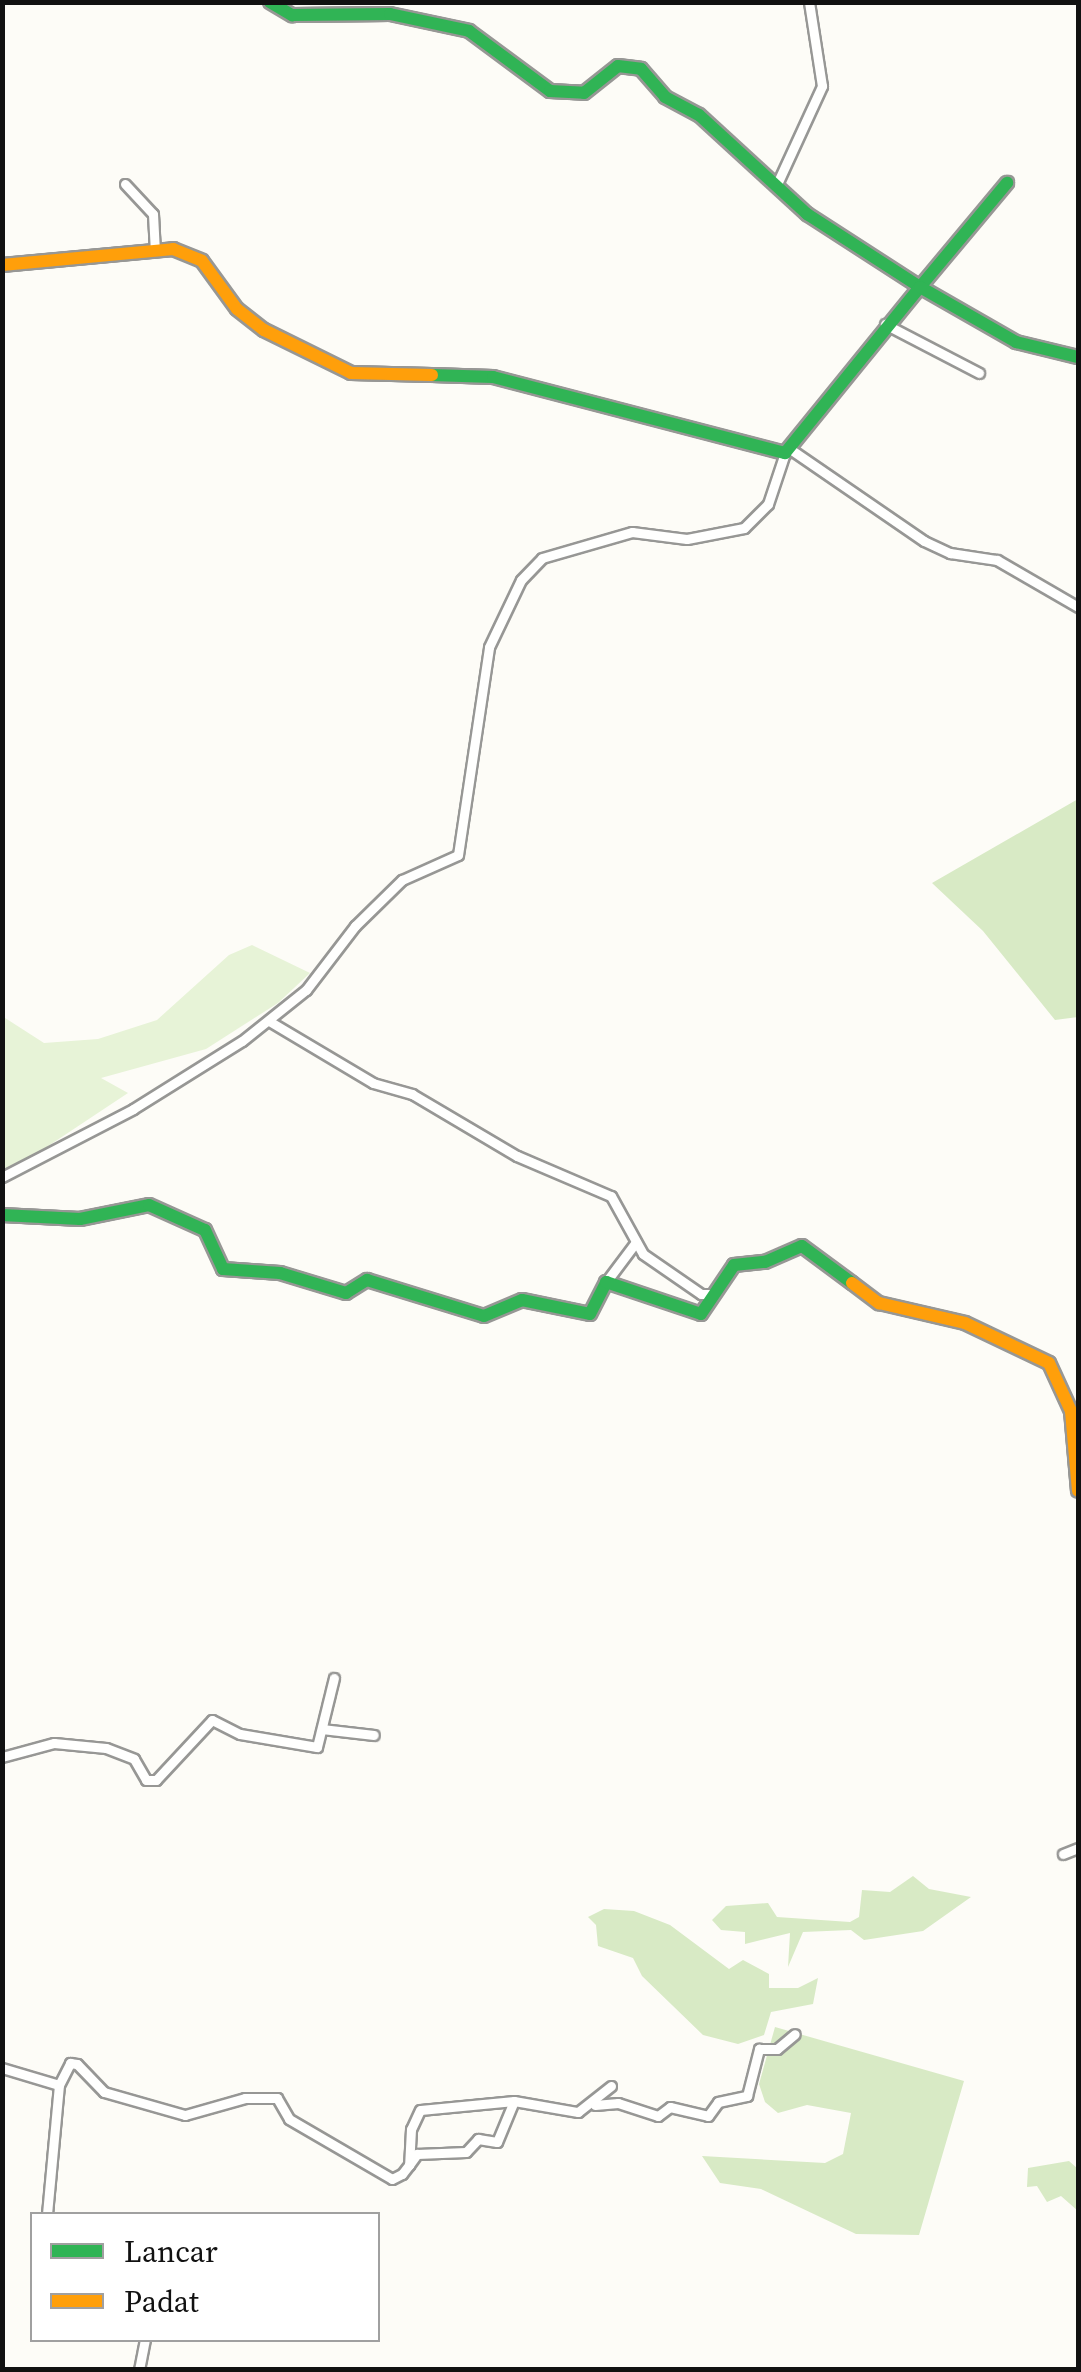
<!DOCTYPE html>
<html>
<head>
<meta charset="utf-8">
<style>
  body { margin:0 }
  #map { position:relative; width:1081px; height:2372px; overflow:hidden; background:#fdfcf7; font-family:"Source Serif 4",serif }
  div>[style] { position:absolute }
  .green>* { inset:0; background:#e7f3d7 }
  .forest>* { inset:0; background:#d8eac5 }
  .roads { filter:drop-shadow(2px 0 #979795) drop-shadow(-2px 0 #979795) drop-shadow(0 2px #979795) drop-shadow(0 -2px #979795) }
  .street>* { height:9px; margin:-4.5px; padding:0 4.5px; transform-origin:4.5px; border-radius:4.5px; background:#fffffe }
  .fast>* { height:12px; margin:-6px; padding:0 6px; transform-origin:6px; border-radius:6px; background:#30b455 }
  .slow>* { height:12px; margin:-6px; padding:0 6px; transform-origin:6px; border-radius:6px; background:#ff9f0a }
  span { translate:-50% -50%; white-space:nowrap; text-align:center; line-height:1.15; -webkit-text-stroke:10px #fff; paint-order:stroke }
  .frame { position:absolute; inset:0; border:5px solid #111; pointer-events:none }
  .legend { position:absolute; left:30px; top:2212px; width:350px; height:130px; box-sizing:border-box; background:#fff; border:2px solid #a0a0a0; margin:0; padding:12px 18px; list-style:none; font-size:30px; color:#111 }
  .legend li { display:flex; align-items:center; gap:20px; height:50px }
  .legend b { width:50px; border:2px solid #a0a0a0 }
</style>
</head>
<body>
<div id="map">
  <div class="green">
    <div style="clip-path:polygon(252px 945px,310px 973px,278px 1003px,206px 1049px,101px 1078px,128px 1093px,3px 1176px,2px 1016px,44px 1043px,98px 1039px,157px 1020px,229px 955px)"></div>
  </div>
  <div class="forest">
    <div style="clip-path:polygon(1078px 799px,1078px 1017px,1055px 1020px,983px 931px,932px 883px)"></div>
    <div style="clip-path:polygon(913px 1876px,929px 1889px,971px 1897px,923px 1931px,864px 1940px,851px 1930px,803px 1932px,788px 1967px,790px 1933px,745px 1944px,745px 1932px,721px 1930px,712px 1920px,726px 1906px,768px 1903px,777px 1917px,850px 1922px,859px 1917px,862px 1890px,890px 1892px)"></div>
    <div style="clip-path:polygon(604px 1909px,634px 1911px,670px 1925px,729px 1969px,743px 1960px,769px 1974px,769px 1988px,798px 1988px,818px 1978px,813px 2004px,771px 2012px,764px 2035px,738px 2044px,703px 2035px,642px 1976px,633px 1958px,598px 1946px,596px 1925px,588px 1917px)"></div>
    <div style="clip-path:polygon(775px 2027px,964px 2081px,919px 2235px,856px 2234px,761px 2189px,720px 2183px,702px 2156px,825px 2163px,843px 2154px,851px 2113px,807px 2105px,778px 2113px,765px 2102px,759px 2084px)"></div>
    <div style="clip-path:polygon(1069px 2161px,1078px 2169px,1078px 2211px,1061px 2196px,1047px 2202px,1037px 2186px,1027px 2187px,1028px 2168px)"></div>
  </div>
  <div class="roads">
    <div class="street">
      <div style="left:125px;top:184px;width:41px;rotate:47deg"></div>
      <div style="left:153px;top:214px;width:35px;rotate:87deg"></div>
      <div style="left:777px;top:184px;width:108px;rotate:-65.3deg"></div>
      <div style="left:822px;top:86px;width:85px;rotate:-98.8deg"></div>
      <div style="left:885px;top:324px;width:106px;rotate:27.5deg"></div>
      <div style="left:793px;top:451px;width:159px;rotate:34.5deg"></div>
      <div style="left:924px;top:541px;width:29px;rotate:25deg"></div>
      <div style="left:950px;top:553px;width:48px;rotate:8.5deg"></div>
      <div style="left:997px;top:560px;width:94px;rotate:30.1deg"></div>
      <div style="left:269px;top:1021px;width:121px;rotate:30.8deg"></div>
      <div style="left:373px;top:1083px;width:41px;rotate:15.8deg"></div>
      <div style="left:412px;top:1094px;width:122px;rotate:30.6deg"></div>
      <div style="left:517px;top:1156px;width:102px;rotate:23.1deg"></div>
      <div style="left:611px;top:1196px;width:66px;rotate:61.1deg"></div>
      <div style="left:643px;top:1254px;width:70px;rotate:34.6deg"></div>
      <div style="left:701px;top:1294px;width:12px"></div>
      <div style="left:2px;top:1177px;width:148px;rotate:-27.4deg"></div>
      <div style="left:133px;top:1109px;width:128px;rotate:-32deg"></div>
      <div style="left:242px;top:1041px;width:82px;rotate:-38.6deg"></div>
      <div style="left:306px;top:990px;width:81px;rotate:-52.6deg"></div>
      <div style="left:355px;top:926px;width:66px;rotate:-44.4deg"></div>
      <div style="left:402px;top:880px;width:61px;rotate:-24.1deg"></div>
      <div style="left:458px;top:855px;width:210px;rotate:-81.5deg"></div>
      <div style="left:489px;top:647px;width:74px;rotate:-64.5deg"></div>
      <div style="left:521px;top:580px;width:30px;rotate:-46deg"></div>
      <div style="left:542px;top:558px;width:94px;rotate:-16.1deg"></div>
      <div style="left:632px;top:532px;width:55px;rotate:7.3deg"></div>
      <div style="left:687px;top:539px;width:58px;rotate:-10.9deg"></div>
      <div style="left:744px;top:528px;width:34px;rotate:-45deg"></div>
      <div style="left:768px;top:504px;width:54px;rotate:-71.6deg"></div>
      <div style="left:606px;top:1282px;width:50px;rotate:-53.1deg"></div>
      <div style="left:322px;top:1729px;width:52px;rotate:6.6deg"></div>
      <div style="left:2px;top:1757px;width:54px;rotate:-15.1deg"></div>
      <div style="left:54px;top:1743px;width:52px;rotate:5.5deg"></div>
      <div style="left:106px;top:1748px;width:30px;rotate:21deg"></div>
      <div style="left:134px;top:1759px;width:24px;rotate:60deg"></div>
      <div style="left:146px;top:1780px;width:10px"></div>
      <div style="left:156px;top:1780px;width:82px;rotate:-47deg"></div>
      <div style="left:212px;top:1720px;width:31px;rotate:27deg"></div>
      <div style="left:240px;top:1734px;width:78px;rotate:9.6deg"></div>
      <div style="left:317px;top:1747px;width:71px;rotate:-76.2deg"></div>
      <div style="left:1063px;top:1854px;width:16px;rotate:-22deg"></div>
      <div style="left:2px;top:2068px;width:59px;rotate:16.6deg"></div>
      <div style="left:59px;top:2085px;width:25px;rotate:-63deg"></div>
      <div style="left:70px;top:2063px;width:7px;rotate:8deg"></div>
      <div style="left:77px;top:2064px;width:39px;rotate:46deg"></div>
      <div style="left:104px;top:2092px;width:84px;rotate:15.9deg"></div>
      <div style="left:185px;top:2115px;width:62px;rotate:-15.8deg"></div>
      <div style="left:245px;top:2098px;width:32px"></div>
      <div style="left:277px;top:2098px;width:24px;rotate:60deg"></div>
      <div style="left:289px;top:2119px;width:119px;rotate:30.2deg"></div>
      <div style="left:392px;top:2179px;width:11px;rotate:-27deg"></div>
      <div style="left:402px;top:2174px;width:11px;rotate:-52deg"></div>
      <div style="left:409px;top:2165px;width:14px;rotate:-54deg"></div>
      <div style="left:417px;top:2154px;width:49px;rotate:-2.3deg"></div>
      <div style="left:466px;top:2152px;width:18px;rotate:-47deg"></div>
      <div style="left:478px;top:2139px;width:19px;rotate:9deg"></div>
      <div style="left:497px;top:2142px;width:44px;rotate:-67.5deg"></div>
      <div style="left:514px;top:2101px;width:94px;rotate:174.5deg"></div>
      <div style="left:420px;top:2110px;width:21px;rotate:115deg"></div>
      <div style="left:411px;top:2129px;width:36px;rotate:93deg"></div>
      <div style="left:514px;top:2101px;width:65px;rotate:9.8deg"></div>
      <div style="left:578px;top:2112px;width:42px;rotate:-38.2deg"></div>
      <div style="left:595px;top:2105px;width:23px;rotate:-5deg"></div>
      <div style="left:618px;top:2103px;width:42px;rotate:18deg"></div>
      <div style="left:658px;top:2116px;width:15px;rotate:-37deg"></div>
      <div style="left:670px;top:2107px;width:39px;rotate:13deg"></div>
      <div style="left:708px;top:2116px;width:17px;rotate:-54deg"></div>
      <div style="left:718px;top:2102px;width:30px;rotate:-12deg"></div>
      <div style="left:747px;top:2096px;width:49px;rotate:-75.7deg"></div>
      <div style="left:759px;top:2049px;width:18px"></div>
      <div style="left:777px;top:2049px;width:23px;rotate:-40deg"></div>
      <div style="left:47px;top:2214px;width:130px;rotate:-84.7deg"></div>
      <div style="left:139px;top:2370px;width:31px;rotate:-79deg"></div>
    </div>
    <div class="fast">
      <div style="left:270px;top:2px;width:26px;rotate:31deg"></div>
      <div style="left:292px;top:15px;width:98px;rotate:-0.6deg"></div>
      <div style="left:390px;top:14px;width:81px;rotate:12.1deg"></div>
      <div style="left:469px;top:31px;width:101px;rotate:36.5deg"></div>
      <div style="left:550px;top:91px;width:34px;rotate:3deg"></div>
      <div style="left:584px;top:93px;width:43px;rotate:-38.5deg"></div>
      <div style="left:618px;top:66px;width:23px;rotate:7deg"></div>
      <div style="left:641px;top:69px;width:37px;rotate:49deg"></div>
      <div style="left:665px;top:97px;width:38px;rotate:28deg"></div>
      <div style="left:699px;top:115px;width:147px;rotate:42.5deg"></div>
      <div style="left:807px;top:214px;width:135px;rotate:32.9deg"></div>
      <div style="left:920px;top:287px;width:136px;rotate:-50.1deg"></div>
      <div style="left:432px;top:375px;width:61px;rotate:1.9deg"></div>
      <div style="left:493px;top:377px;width:302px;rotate:14.6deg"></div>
      <div style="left:785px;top:453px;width:214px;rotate:-50.9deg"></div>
      <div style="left:920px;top:287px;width:111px;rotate:29.8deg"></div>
      <div style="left:1016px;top:342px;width:64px;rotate:13.6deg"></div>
      <div style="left:2px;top:1215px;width:78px;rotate:2.9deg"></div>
      <div style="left:80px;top:1219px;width:70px;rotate:-11.5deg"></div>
      <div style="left:149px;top:1205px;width:61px;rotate:24.1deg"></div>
      <div style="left:205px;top:1230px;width:43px;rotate:65.2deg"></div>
      <div style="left:223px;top:1269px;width:57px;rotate:4deg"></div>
      <div style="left:280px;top:1273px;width:69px;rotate:16.9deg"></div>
      <div style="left:346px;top:1293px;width:25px;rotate:-32deg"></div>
      <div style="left:367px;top:1280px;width:122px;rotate:17.1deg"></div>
      <div style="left:484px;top:1316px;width:41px;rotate:-22.8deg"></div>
      <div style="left:522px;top:1300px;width:69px;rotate:11.6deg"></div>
      <div style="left:590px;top:1314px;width:36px;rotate:-63deg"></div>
      <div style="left:606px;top:1282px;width:100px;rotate:18.6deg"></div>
      <div style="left:701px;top:1314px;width:59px;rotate:-56deg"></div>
      <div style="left:734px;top:1265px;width:31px;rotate:-6deg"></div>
      <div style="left:765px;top:1262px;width:40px;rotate:-23.4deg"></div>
      <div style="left:802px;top:1246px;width:62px;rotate:36.5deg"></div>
    </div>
    <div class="slow">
      <div style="left:2px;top:265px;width:172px;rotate:-5.3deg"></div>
      <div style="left:173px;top:249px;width:31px;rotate:22deg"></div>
      <div style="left:202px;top:261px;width:59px;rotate:53.9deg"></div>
      <div style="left:237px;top:309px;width:34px;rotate:38deg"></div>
      <div style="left:264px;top:330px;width:97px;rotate:26.3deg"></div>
      <div style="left:351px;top:373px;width:81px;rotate:1.4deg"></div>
      <div style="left:852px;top:1283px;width:34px;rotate:37deg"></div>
      <div style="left:879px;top:1303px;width:88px;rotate:13.1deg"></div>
      <div style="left:965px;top:1323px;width:93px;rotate:25.5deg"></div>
      <div style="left:1049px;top:1363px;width:53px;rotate:65.4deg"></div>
      <div style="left:1071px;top:1411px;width:80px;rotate:85deg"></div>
    </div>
  </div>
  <div class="frame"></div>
  <ul class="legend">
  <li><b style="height:12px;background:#30b455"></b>Lancar</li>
  <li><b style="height:12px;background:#ff9f0a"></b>Padat</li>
  </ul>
</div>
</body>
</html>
